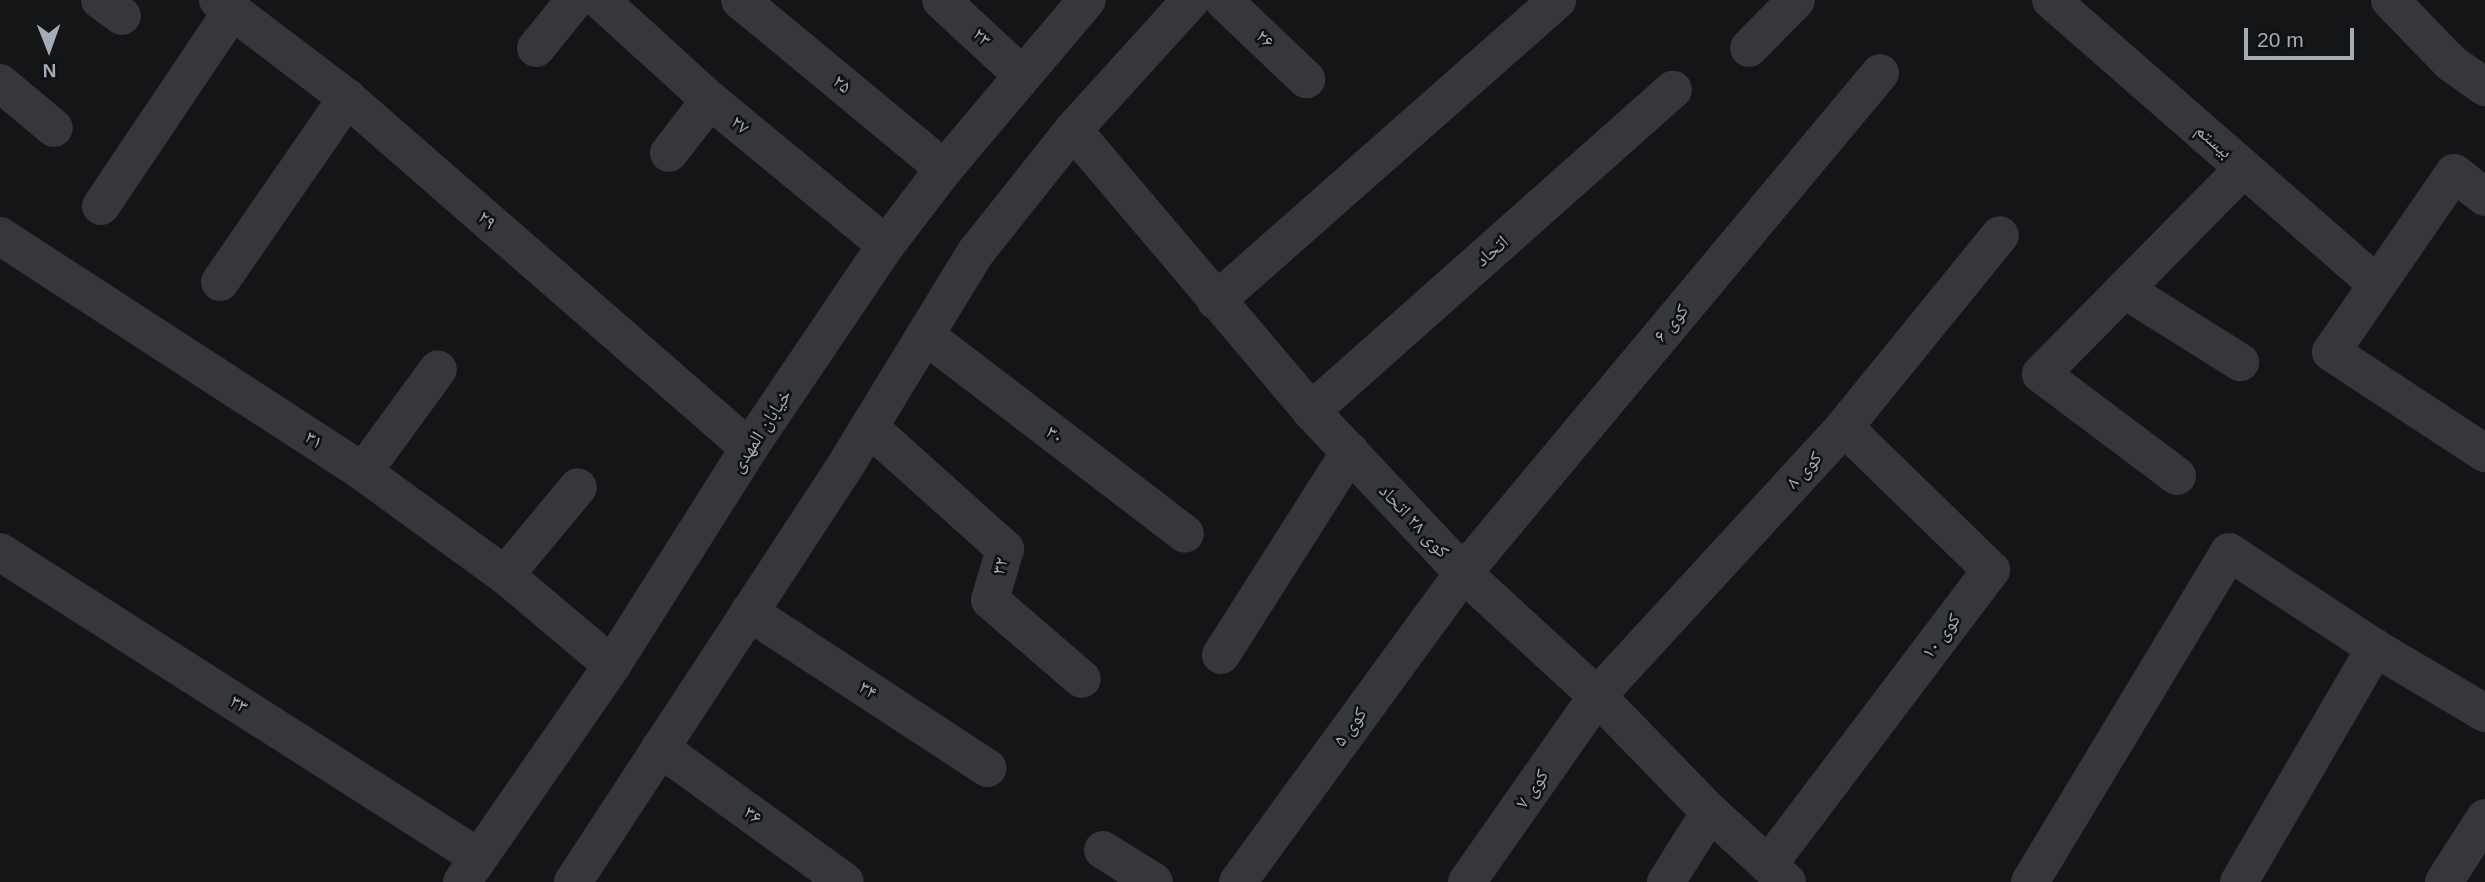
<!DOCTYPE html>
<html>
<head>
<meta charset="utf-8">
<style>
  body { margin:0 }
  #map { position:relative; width:2485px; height:882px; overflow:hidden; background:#141516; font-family:Helvetica,"Noto Naskh Arabic",sans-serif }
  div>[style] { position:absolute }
  .minor>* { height:38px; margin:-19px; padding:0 19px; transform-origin:19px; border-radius:19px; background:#35373b }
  span { translate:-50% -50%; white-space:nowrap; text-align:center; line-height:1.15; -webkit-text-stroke:5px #0f1011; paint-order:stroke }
  .street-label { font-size:19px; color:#a6acb7 }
  .north { position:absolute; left:14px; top:14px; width:70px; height:70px; -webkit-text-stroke:5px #0f1011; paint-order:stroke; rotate:179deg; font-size:19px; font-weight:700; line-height:28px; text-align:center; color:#a6acb7 }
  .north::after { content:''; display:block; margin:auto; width:24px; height:32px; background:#a6acb7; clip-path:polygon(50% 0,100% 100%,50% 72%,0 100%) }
  .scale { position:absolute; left:2244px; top:28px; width:110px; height:32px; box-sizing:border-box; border:4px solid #a6acb7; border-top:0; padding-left:9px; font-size:21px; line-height:24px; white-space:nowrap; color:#a6acb7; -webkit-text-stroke:5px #0f1011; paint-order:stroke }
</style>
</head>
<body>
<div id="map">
  <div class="minor">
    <div style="left:100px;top:0;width:27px;rotate:36deg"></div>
    <div style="left:218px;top:0;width:162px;rotate:37.2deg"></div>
    <div style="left:347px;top:98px;width:533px;rotate:41.04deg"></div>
    <div style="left:600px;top:0;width:149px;rotate:42.3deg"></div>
    <div style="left:710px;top:100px;width:228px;rotate:39.5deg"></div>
    <div style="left:740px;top:0;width:265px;rotate:39.6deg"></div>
    <div style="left:941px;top:0;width:110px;rotate:42.8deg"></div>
    <div style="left:1223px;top:0;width:115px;rotate:43.6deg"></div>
    <div style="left:2051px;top:0;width:432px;rotate:41.1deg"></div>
    <div style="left:2390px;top:0;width:88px;rotate:45.9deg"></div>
    <div style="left:2451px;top:63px;width:42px;rotate:35.2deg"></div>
    <div style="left:536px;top:48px;width:62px;rotate:-50.9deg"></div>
    <div style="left:1749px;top:48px;width:67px;rotate:-45.6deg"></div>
    <div style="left:0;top:83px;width:70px;rotate:39.8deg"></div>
    <div style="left:1073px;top:130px;width:368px;rotate:49.7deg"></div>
    <div style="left:1311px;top:411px;width:222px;rotate:46.8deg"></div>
    <div style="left:1463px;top:573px;width:182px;rotate:42.5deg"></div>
    <div style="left:1597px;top:696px;width:162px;rotate:45.8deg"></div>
    <div style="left:1710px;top:812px;width:104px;rotate:42.3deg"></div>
    <div style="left:669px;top:153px;width:67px;rotate:-52.3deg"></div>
    <div style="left:2485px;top:197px;width:39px;rotate:-142deg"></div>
    <div style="left:2454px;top:173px;width:217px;rotate:124.5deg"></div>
    <div style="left:2331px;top:352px;width:184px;rotate:33.3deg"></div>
    <div style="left:101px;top:206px;width:235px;rotate:-56.1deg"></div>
    <div style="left:0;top:236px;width:433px;rotate:33deg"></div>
    <div style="left:363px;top:472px;width:175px;rotate:36deg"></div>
    <div style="left:505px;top:575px;width:140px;rotate:40.1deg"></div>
    <div style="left:220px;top:282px;width:224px;rotate:-55.4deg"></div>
    <div style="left:2125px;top:290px;width:136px;rotate:32.1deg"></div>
    <div style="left:1216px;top:301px;width:455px;rotate:-41.4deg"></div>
    <div style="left:925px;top:335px;width:327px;rotate:37.4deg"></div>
    <div style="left:1311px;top:411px;width:484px;rotate:-41.6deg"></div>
    <div style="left:869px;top:427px;width:183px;rotate:41.9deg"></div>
    <div style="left:1005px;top:549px;width:53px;rotate:106.4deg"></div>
    <div style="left:990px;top:600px;width:121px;rotate:40.7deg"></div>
    <div style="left:363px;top:472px;width:127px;rotate:-53.9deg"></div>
    <div style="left:2177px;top:476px;width:170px;rotate:-143.1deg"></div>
    <div style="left:2041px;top:374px;width:289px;rotate:-45.4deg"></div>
    <div style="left:0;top:552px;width:567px;rotate:32.54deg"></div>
    <div style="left:505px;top:575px;width:114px;rotate:-50.3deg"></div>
    <div style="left:749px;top:612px;width:285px;rotate:33.2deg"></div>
    <div style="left:1221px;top:655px;width:241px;rotate:-57.6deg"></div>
    <div style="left:660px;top:748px;width:228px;rotate:35.9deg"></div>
    <div style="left:1103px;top:850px;width:60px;rotate:32.1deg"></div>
    <div style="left:1768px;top:865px;width:370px;rotate:-52.9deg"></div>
    <div style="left:1991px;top:570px;width:205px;rotate:-135.8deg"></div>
    <div style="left:462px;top:882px;width:264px;rotate:-55.3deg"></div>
    <div style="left:612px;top:665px;width:257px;rotate:-57.7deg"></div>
    <div style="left:749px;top:448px;width:245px;rotate:-56deg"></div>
    <div style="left:886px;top:245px;width:96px;rotate:-52.7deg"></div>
    <div style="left:944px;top:169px;width:221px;rotate:-49.8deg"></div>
    <div style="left:573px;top:882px;width:495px;rotate:-56.8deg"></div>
    <div style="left:844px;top:468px;width:253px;rotate:-58.6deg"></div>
    <div style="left:976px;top:252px;width:156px;rotate:-51.5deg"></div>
    <div style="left:1073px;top:130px;width:176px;rotate:-47.8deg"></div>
    <div style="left:1238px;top:882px;width:382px;rotate:-53.9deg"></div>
    <div style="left:1463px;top:573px;width:651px;rotate:-50.17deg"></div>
    <div style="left:1467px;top:882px;width:227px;rotate:-55deg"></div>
    <div style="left:1597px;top:696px;width:365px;rotate:-47.4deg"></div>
    <div style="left:1844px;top:427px;width:247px;rotate:-50.9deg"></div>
    <div style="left:1666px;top:882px;width:83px;rotate:-57.8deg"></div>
    <div style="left:2030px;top:882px;width:385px;rotate:-58.9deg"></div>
    <div style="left:2229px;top:552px;width:175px;rotate:33.3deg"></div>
    <div style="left:2375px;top:648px;width:128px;rotate:30.6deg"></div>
    <div style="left:2239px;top:882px;width:271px;rotate:-59.8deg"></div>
    <div style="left:2444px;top:882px;width:76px;rotate:-57.4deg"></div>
  </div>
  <div class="street-label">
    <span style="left:982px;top:37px;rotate:43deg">۲۳</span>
    <span style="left:1265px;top:39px;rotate:44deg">۲۶</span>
    <span style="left:842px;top:84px;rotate:40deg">۲۵</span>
    <span style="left:740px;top:125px;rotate:39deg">۲۷</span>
    <span style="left:2214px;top:141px;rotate:41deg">بیستم</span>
    <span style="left:487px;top:220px;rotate:41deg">۲۹</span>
    <span style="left:1492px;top:251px;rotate:-41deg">اتحاد</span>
    <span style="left:1671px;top:323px;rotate:-50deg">کوی ۶</span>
    <span style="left:761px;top:431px;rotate:-57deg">خیابان المهدی</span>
    <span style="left:1055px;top:435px;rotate:37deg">۳۰</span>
    <span style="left:314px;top:440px;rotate:33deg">۳۱</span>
    <span style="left:1804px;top:470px;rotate:-47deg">کوی ۸</span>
    <span style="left:1414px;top:521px;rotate:47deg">کوی ۲۸ اتحاد</span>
    <span style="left:1000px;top:566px;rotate:-75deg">۳۲</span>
    <span style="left:1941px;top:636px;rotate:-53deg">کوی ۱۰</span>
    <span style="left:868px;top:690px;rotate:33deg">۳۴</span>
    <span style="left:239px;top:704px;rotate:32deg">۳۳</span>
    <span style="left:1350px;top:727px;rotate:-54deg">کوی ۵</span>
    <span style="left:1532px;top:789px;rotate:-55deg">کوی ۷</span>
    <span style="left:753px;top:815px;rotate:36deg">۳۶</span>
  </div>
  <div class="north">N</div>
  <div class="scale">20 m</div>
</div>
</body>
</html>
